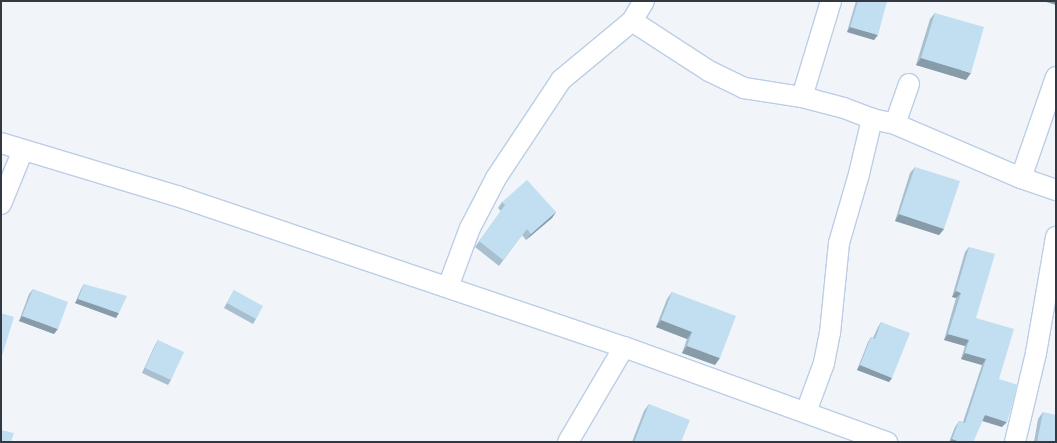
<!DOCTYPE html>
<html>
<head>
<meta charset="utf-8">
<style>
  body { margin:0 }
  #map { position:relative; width:1057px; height:443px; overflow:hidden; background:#f1f5fa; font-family:"Titillium Web",sans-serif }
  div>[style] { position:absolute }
  .roads { filter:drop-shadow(1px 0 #bbcee6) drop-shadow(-1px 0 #bbcee6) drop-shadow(0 1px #bbcee6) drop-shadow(0 -1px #bbcee6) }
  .minor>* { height:20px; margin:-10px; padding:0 10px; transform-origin:10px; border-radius:10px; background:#fff }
  .wall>* { inset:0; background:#a7bfcf }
  .shaded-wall>* { inset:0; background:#889ba9 }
  .building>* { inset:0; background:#c2def1 }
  span { translate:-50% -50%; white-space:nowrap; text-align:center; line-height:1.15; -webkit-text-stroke:3.5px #f1f5fa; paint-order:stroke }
  .frame { position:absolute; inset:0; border:2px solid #323943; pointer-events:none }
</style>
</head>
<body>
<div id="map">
  <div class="roads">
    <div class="minor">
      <div style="left:644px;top:1px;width:23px;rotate:121deg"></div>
      <div style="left:632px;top:21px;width:92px;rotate:33deg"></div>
      <div style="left:709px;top:71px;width:39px;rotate:26deg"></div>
      <div style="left:744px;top:88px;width:59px;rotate:8.8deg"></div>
      <div style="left:831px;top:1px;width:100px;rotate:106.8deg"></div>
      <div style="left:802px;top:97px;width:43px;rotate:14.7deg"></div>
      <div style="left:844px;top:108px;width:30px;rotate:21deg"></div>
      <div style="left:1056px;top:77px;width:107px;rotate:109.1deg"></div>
      <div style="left:1021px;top:178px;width:37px;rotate:19deg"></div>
      <div style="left:909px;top:84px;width:42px;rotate:109.3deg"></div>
      <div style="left:895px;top:124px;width:137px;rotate:23.2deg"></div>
      <div style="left:1px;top:143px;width:184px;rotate:16.8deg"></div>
      <div style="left:177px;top:196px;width:472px;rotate:18.7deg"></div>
      <div style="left:624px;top:347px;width:280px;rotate:19.9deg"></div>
      <div style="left:1px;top:204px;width:58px;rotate:-67.8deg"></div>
      <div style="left:448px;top:287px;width:63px;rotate:-69.6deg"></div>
      <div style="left:470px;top:228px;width:56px;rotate:-62.5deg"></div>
      <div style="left:496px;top:178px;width:118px;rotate:-56.4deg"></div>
      <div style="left:561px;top:80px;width:92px;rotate:-39.7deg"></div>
      <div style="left:806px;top:412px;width:52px;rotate:-69.8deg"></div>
      <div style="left:824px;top:363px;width:31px;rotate:-79deg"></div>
      <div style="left:830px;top:333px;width:90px;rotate:-84.3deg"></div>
      <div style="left:839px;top:243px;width:72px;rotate:-73.8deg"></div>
      <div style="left:859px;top:174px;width:57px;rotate:-76.7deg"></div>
      <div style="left:872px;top:119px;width:24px;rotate:12deg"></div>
      <div style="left:568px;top:442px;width:110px;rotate:-59.5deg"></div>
      <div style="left:1015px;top:442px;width:91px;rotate:-76.7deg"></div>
      <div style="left:1036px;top:353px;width:118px;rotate:-80.2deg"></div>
    </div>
  </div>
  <div class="wall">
    <div style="clip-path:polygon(856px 1px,887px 1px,874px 40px,847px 32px)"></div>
    <div style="clip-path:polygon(935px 13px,966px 80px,916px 65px,930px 19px)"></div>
    <div style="clip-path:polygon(915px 167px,944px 229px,939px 235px,895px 221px,910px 173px)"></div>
    <div style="clip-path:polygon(502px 202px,556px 212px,552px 218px,526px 240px,522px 235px,499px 266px,475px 247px,501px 211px,498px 208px)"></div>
    <div style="clip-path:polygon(969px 247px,976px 318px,999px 379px,1002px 427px,982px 421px,973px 442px,949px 442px,955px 427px,959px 421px,963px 422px,982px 365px,961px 359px,965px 346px,944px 340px,956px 298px,952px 297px,965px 252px)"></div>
    <div style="clip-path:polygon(84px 284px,116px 318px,75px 303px,81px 289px)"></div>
    <div style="clip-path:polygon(33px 289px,54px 334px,19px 321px,29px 294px)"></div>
    <div style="clip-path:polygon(234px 290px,256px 319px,253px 324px,224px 308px)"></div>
    <div style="clip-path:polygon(672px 292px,715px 365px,682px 353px,687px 339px,656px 327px,667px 299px)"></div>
    <div style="clip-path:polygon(881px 322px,892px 378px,889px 382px,857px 370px,868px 342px,871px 337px,873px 338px,878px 327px)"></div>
    <div style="clip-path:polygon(158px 340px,171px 380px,168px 385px,142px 373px,155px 345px)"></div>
    <div style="clip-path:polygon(649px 404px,681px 442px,632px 442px,644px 411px)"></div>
    <div style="clip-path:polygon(1043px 412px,1056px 442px,1034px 442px,1038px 419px)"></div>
  </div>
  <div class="shaded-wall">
    <div style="clip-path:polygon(1043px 1px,1056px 1px,1056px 5px)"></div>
    <div style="clip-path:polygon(850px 27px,878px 35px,874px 40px,847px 32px)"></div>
    <div style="clip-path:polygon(921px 58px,971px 73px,966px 80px,916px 65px)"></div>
    <div style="clip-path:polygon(556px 212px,552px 218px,526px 240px,531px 234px)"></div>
    <div style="clip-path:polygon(899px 214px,944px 229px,939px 235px,895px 221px)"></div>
    <div style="clip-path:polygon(956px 291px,961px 293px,956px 298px,952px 297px)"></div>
    <div style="clip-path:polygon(78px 299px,119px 313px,116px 318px,75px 303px)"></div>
    <div style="clip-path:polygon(22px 316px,58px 329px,54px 334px,19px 321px)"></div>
    <div style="clip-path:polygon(661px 320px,692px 332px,687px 339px,656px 327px)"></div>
    <div style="clip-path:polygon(948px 334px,969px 340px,965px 346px,944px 340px)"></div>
    <div style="clip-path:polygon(687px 346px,720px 358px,715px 365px,682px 353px)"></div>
    <div style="clip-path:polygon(965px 353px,986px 359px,982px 365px,961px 359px)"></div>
    <div style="clip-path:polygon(860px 365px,892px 378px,889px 382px,857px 370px)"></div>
    <div style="clip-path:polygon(985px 415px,1007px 422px,1002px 427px,980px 420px)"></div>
    <div style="clip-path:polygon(952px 439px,960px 442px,950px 442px)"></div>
  </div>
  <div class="building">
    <div style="clip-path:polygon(858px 1px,887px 1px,878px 35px,850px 27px)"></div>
    <div style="clip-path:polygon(935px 13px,984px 27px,971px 73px,921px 58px)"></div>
    <div style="clip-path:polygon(915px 167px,960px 181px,944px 229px,899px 214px)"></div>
    <div style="clip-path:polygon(527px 180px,556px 212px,531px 234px,527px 229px,503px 260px,479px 241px,505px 205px,502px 202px)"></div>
    <div style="clip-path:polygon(969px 247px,995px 254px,976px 318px,1014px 329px,999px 379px,1018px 385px,1007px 422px,985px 415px,973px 442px,960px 442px,952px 439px,959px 421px,965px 423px,986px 359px,965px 353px,969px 340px,948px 334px,961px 293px,956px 291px)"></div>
    <div style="clip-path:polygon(84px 284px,127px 296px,119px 313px,78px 299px)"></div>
    <div style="clip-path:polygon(33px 289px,68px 302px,58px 329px,22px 316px)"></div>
    <div style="clip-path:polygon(234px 290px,263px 306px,256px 319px,227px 303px)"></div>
    <div style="clip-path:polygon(672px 292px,736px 316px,720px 358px,687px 346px,692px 332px,661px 320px)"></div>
    <div style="clip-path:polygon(1px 313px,14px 317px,1px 359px)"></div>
    <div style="clip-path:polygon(881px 322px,910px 333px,892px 378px,860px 365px,871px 337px,875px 339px)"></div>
    <div style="clip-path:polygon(158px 340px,184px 352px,171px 380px,145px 368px)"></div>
    <div style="clip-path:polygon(649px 404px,690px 420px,681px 442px,634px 442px)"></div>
    <div style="clip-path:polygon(1043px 412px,1056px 415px,1056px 442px,1037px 442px)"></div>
    <div style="clip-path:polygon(1px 430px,14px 433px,11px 442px,1px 442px)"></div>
  </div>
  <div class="frame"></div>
</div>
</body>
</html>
